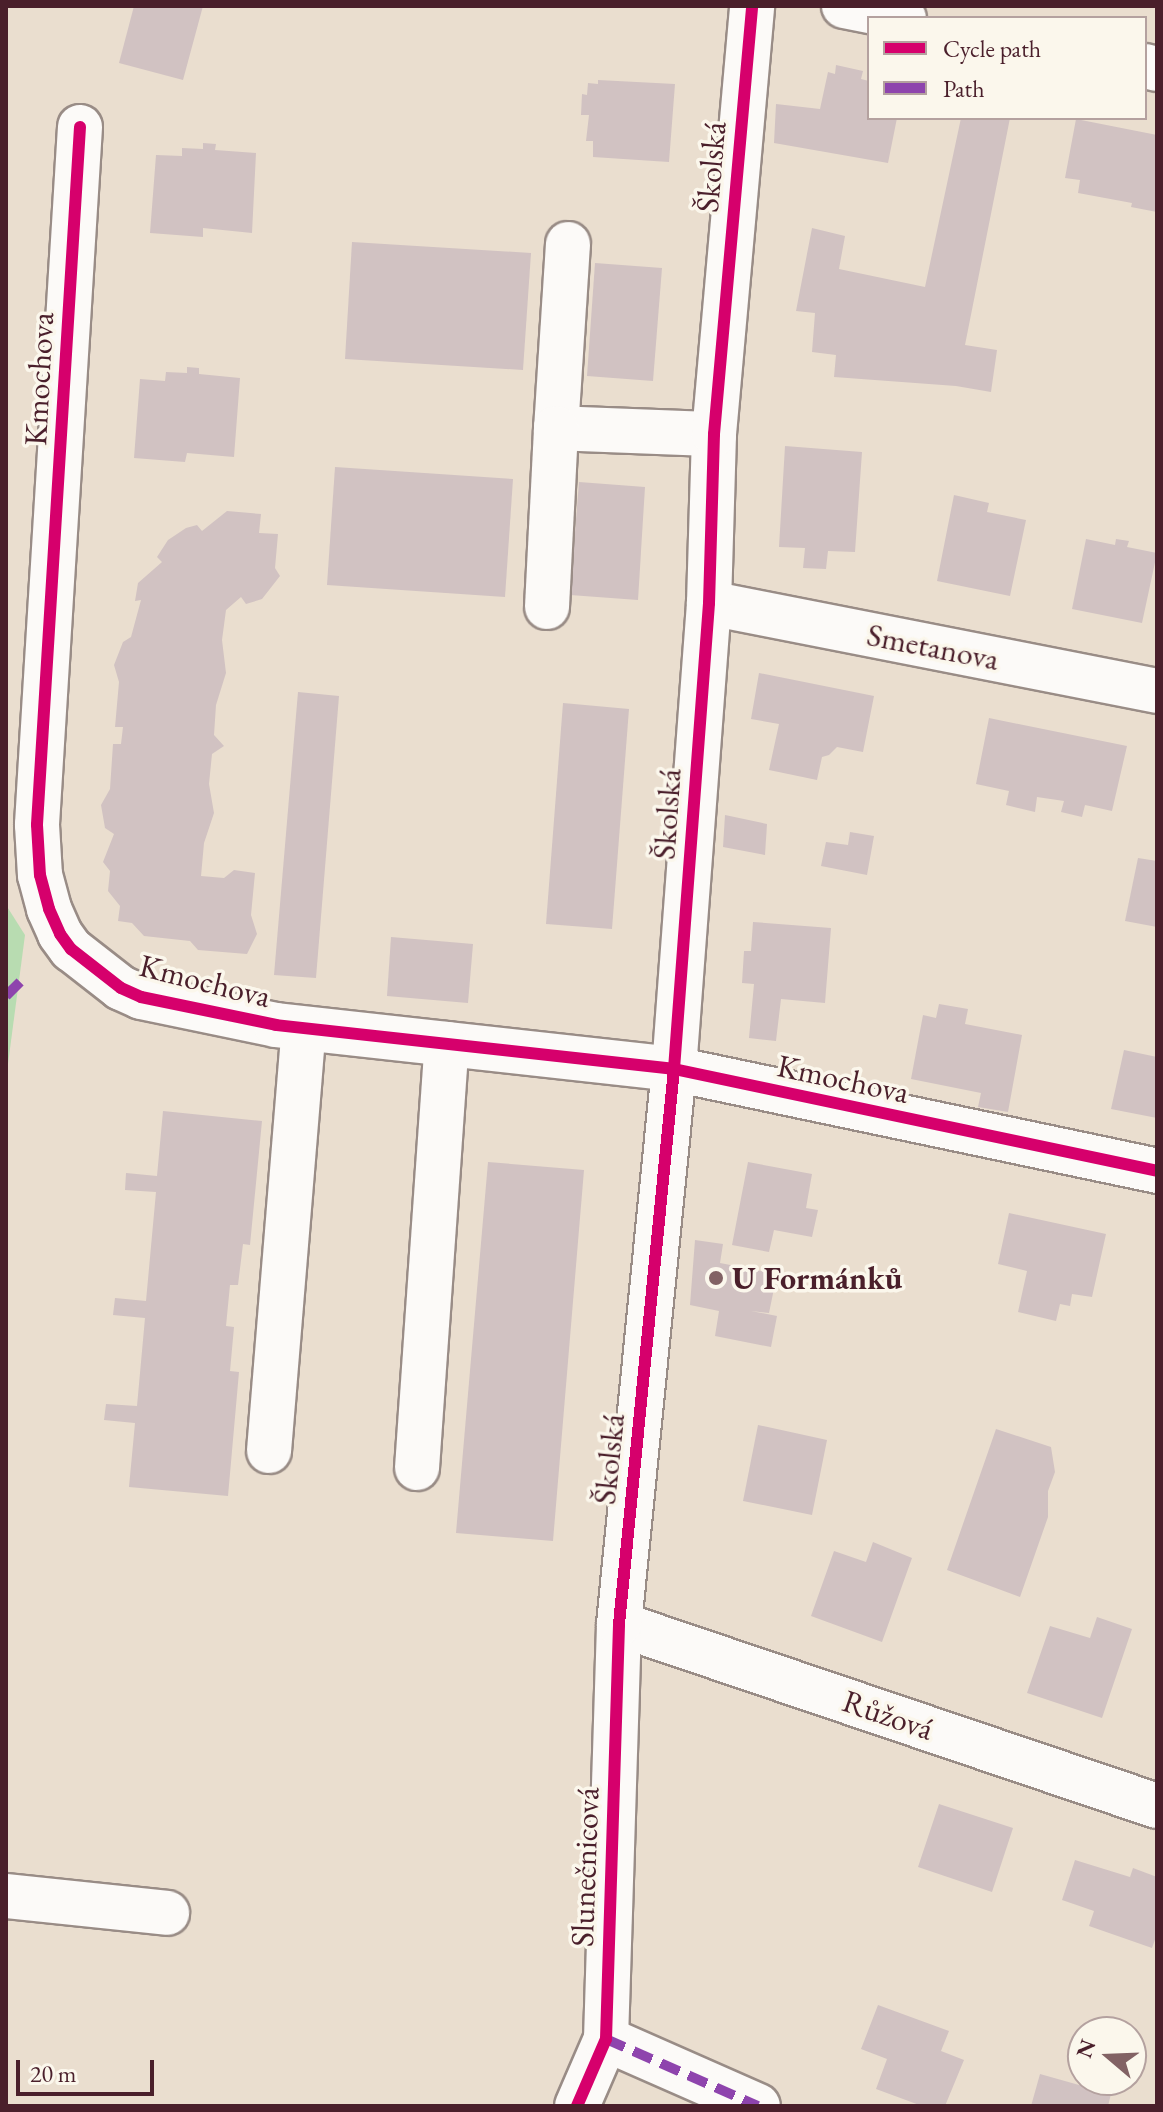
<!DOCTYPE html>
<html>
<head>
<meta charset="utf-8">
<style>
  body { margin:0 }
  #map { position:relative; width:1163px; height:2112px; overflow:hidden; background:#eadecf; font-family:"EB Garamond",serif }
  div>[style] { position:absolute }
  .green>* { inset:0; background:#b8dcb1 }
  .building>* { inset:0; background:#d1c2c2 }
  .roads { filter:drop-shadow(2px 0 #998c86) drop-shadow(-2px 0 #998c86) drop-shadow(0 2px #998c86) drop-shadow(0 -2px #998c86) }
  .minor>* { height:44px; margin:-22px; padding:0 22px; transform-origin:22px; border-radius:22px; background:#fcfaf8 }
  .quiet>* { height:10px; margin-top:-5px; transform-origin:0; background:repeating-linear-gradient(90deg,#8e44ad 0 20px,transparent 0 30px) }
  .cycleway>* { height:12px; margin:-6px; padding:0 6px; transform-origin:6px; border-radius:6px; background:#d6006c }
  .dots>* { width:22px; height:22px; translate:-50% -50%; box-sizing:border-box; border:4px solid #fbf7ec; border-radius:50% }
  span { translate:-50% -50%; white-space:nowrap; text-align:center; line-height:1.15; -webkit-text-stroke:7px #fbf7ec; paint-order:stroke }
  .street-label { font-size:32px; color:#4a1f2b }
  .poi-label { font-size:32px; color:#4a1f2b; font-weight:700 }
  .left { translate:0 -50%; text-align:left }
  .frame { position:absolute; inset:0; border:8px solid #4a1f2b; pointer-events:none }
  .legend { position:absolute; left:867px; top:16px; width:280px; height:104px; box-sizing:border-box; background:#fbf7ec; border:2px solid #b4a19f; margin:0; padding:10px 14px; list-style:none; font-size:24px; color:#4a1f2b }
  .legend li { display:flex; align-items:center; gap:16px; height:40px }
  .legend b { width:40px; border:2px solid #b4a19f }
  .north { position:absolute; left:1067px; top:2016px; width:80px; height:80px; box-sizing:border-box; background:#fbf7ec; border:2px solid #b4a19f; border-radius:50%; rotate:289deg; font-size:22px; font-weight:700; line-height:32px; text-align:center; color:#4a1f2b }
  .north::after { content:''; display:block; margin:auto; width:28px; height:36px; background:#826264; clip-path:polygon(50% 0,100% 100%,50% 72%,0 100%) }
  .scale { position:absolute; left:16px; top:2060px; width:138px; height:36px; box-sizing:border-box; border:4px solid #4a1f2b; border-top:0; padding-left:10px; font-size:24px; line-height:28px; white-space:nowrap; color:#4a1f2b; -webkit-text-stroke:6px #fbf7ec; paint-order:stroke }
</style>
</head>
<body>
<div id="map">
  <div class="green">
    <div style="clip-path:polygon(6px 905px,25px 935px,6px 1079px)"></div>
  </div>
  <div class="building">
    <div style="clip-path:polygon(134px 6px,203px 6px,183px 80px,119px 63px)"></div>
    <div style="clip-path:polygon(836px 65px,863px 71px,861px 79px,869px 81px,869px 118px,897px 118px,888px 163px,774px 143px,776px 104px,820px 109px,828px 72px,835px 74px)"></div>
    <div style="clip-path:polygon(598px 80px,675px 84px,669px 162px,593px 157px,593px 141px,586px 141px,589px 115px,581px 115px,582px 94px,587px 95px,588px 83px,598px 84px)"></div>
    <div style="clip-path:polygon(961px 118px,1010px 118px,965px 345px,997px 350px,991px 392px,956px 386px,834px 377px,836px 355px,812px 352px,815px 313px,796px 311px,812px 228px,845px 236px,839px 269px,925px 287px)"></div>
    <div style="clip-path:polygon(1076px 119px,1157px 135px,1157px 212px,1131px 207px,1132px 203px,1078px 193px,1080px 180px,1065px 178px)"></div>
    <div style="clip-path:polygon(203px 143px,216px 144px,215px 150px,256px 153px,252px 233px,203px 228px,203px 237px,150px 233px,156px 155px,182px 156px,182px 148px,203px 149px)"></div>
    <div style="clip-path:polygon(352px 242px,531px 253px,523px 370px,345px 359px)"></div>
    <div style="clip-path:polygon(595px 263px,662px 268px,653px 381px,587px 376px)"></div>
    <div style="clip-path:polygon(187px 367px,199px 368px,199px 374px,240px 378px,234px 457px,187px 453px,185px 462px,134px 458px,140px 379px,165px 381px,166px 372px,187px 373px)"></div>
    <div style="clip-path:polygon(785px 446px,862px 452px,855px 552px,828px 551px,826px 569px,803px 568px,805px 548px,779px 547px)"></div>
    <div style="clip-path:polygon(335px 467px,513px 479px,505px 597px,327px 585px)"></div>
    <div style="clip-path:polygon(579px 482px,645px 487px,638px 600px,570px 595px)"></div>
    <div style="clip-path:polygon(954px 495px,989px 503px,987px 512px,1026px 520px,1010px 596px,937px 581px)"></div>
    <div style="clip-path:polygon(227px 511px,261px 514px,259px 533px,278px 534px,275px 568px,280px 576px,262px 599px,246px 604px,241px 597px,226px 610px,222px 640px,226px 673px,216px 705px,214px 735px,224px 746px,212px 754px,209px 784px,214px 813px,204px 843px,201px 876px,224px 878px,234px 870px,255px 873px,251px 915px,257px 934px,247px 954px,198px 950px,190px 941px,144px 936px,132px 923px,118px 921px,120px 906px,108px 891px,110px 871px,103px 862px,114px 834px,105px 828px,101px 805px,110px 789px,113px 744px,121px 744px,123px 727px,115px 727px,119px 682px,114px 665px,123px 642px,131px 637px,141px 600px,135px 601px,138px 583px,162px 562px,157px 557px,168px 540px,186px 528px,197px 525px,202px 531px)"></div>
    <div style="clip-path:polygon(1086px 539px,1115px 545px,1116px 539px,1129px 541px,1127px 547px,1157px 553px,1142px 623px,1072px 609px)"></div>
    <div style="clip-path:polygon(759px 673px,874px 696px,863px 752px,837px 747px,829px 755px,822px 757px,817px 780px,769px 770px,779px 724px,751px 719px)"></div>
    <div style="clip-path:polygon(298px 692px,339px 696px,316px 978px,274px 975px)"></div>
    <div style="clip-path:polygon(563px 703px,629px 709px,612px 929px,546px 924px)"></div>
    <div style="clip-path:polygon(989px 718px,1127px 746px,1112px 811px,1085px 805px,1082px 817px,1061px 812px,1064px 801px,1037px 797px,1035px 812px,1006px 805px,1009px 791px,976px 784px)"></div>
    <div style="clip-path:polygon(725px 815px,767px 824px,765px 855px,723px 847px)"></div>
    <div style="clip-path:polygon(850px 832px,874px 836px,867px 875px,821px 866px,826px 842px,848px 845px)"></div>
    <div style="clip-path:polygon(1138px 858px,1157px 861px,1157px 927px,1125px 921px)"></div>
    <div style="clip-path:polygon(753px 922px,831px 928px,825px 1003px,781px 999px,776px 1041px,749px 1038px,754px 984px,742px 983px,744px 951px,751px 951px)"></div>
    <div style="clip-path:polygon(391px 937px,473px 944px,468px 1003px,387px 996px)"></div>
    <div style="clip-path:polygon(939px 1004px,968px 1009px,965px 1024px,1022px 1035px,1008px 1112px,978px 1107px,981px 1093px,911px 1079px,923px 1015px,936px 1018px)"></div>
    <div style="clip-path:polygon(1124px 1050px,1157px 1057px,1157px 1118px,1111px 1109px)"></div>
    <div style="clip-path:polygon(163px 1111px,262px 1121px,250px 1245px,243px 1244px,238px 1285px,230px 1285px,226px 1326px,234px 1327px,230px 1371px,239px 1372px,228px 1496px,129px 1487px,135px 1423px,104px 1420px,106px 1404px,137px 1406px,145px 1318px,113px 1315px,115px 1298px,146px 1301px,156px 1192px,125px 1190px,126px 1173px,157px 1176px)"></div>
    <div style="clip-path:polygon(488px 1162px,584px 1170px,553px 1541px,456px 1533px)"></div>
    <div style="clip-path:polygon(748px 1162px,812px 1174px,806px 1208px,818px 1210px,812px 1237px,774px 1230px,769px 1252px,732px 1245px)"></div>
    <div style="clip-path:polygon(1009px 1213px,1106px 1234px,1092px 1297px,1072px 1294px,1070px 1306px,1060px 1304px,1056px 1321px,1018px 1312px,1027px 1271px,998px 1264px)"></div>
    <div style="clip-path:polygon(695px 1240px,723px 1244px,720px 1263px,777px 1274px,769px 1313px,751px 1311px,777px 1316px,771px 1347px,715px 1336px,719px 1311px,690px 1305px)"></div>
    <div style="clip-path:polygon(758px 1425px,827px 1440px,812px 1515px,743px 1501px)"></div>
    <div style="clip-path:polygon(996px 1429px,1051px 1447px,1055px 1472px,1048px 1491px,1048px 1517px,1020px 1597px,947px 1570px)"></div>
    <div style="clip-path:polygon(873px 1542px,912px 1558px,882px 1642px,811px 1616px,834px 1551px,866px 1562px)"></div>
    <div style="clip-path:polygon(1097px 1617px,1132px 1629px,1102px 1718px,1027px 1693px,1050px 1626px,1090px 1638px)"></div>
    <div style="clip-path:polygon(939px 1804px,1013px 1828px,992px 1892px,918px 1867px)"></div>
    <div style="clip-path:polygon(1075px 1860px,1130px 1877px,1133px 1868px,1157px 1877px,1157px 1934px,1152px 1948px,1089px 1926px,1094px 1911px,1062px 1900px)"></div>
    <div style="clip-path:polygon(878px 2005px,949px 2031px,941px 2051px,964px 2060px,945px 2106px,922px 2106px,876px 2089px,887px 2059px,861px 2049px)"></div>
    <div style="clip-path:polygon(1040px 2074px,1111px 2094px,1108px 2106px,1031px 2106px)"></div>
  </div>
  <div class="roads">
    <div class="minor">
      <div style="left:844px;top:6px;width:61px;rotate:11.3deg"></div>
      <div style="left:1145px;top:66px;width:12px;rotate:14deg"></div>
      <div style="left:80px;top:127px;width:699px;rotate:93.53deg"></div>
      <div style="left:37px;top:825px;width:50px;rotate:86.6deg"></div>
      <div style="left:40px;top:875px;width:35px;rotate:75deg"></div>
      <div style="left:49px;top:909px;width:27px;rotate:66deg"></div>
      <div style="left:60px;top:934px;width:19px;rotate:54deg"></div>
      <div style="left:71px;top:949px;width:63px;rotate:38deg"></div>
      <div style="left:121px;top:988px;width:22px;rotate:24deg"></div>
      <div style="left:141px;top:997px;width:138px;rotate:11.7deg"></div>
      <div style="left:276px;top:1025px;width:400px;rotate:6.3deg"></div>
      <div style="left:674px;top:1069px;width:494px;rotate:11.9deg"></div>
      <div style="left:568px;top:244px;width:184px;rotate:93.7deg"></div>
      <div style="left:556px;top:428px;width:158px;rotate:2.2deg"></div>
      <div style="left:709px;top:603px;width:457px;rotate:11.1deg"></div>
      <div style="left:547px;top:607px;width:179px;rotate:-87.1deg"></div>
      <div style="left:269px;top:1451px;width:423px;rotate:-85.3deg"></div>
      <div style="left:417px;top:1468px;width:425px;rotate:-86deg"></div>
      <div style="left:619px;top:1624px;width:568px;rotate:18.69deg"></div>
      <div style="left:6px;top:1896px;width:162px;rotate:6deg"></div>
      <div style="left:606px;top:2039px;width:166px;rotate:23.8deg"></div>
      <div style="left:577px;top:2106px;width:73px;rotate:-66.6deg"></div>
      <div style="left:606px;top:2039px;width:415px;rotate:-88.2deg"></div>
      <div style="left:619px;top:1624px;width:558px;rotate:-84.34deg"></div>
      <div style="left:674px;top:1069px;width:467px;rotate:-85.7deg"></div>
      <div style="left:709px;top:603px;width:169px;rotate:-88.3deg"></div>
      <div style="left:714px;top:434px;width:430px;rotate:-84.9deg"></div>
    </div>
  </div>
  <div class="quiet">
    <div style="left:6px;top:996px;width:23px;rotate:-45deg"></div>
    <div style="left:606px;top:2039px;width:166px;rotate:23.8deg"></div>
  </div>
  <div class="cycleway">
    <div style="left:80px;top:127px;width:699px;rotate:93.53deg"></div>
    <div style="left:37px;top:825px;width:50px;rotate:86.6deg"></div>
    <div style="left:40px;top:875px;width:35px;rotate:75deg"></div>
    <div style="left:49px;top:909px;width:27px;rotate:66deg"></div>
    <div style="left:60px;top:934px;width:19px;rotate:54deg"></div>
    <div style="left:71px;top:949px;width:63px;rotate:38deg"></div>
    <div style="left:121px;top:988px;width:22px;rotate:24deg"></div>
    <div style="left:141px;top:997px;width:138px;rotate:11.7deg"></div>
    <div style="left:276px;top:1025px;width:400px;rotate:6.3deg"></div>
    <div style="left:674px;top:1069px;width:494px;rotate:11.9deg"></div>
    <div style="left:577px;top:2106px;width:73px;rotate:-66.6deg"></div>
    <div style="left:606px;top:2039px;width:415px;rotate:-88.2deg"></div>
    <div style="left:619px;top:1624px;width:558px;rotate:-84.34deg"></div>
    <div style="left:674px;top:1069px;width:467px;rotate:-85.7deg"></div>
    <div style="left:709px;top:603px;width:169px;rotate:-88.3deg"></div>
    <div style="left:714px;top:434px;width:430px;rotate:-84.9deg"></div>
  </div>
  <div class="dots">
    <div style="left:716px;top:1278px;background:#826264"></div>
  </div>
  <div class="street-label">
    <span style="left:711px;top:167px;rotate:-85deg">Školská</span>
    <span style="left:39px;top:379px;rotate:-87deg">Kmochova</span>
    <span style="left:933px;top:647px;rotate:11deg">Smetanova</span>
    <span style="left:667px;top:814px;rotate:-86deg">Školská</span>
    <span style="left:205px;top:981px;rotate:14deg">Kmochova</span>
    <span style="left:843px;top:1079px;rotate:12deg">Kmochova</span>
    <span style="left:609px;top:1459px;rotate:-84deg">Školská</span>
    <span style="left:888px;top:1715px;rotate:19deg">Růžová</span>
    <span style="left:585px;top:1867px;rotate:-88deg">Slunečnicová</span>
  </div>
  <div class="poi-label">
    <span class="left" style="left:732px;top:1278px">U Formánků</span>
  </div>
  <div class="frame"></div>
  <ul class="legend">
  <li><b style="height:10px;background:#d6006c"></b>Cycle path</li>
  <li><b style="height:10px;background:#8e44ad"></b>Path</li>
  </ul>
  <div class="north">N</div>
  <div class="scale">20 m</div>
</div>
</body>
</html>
